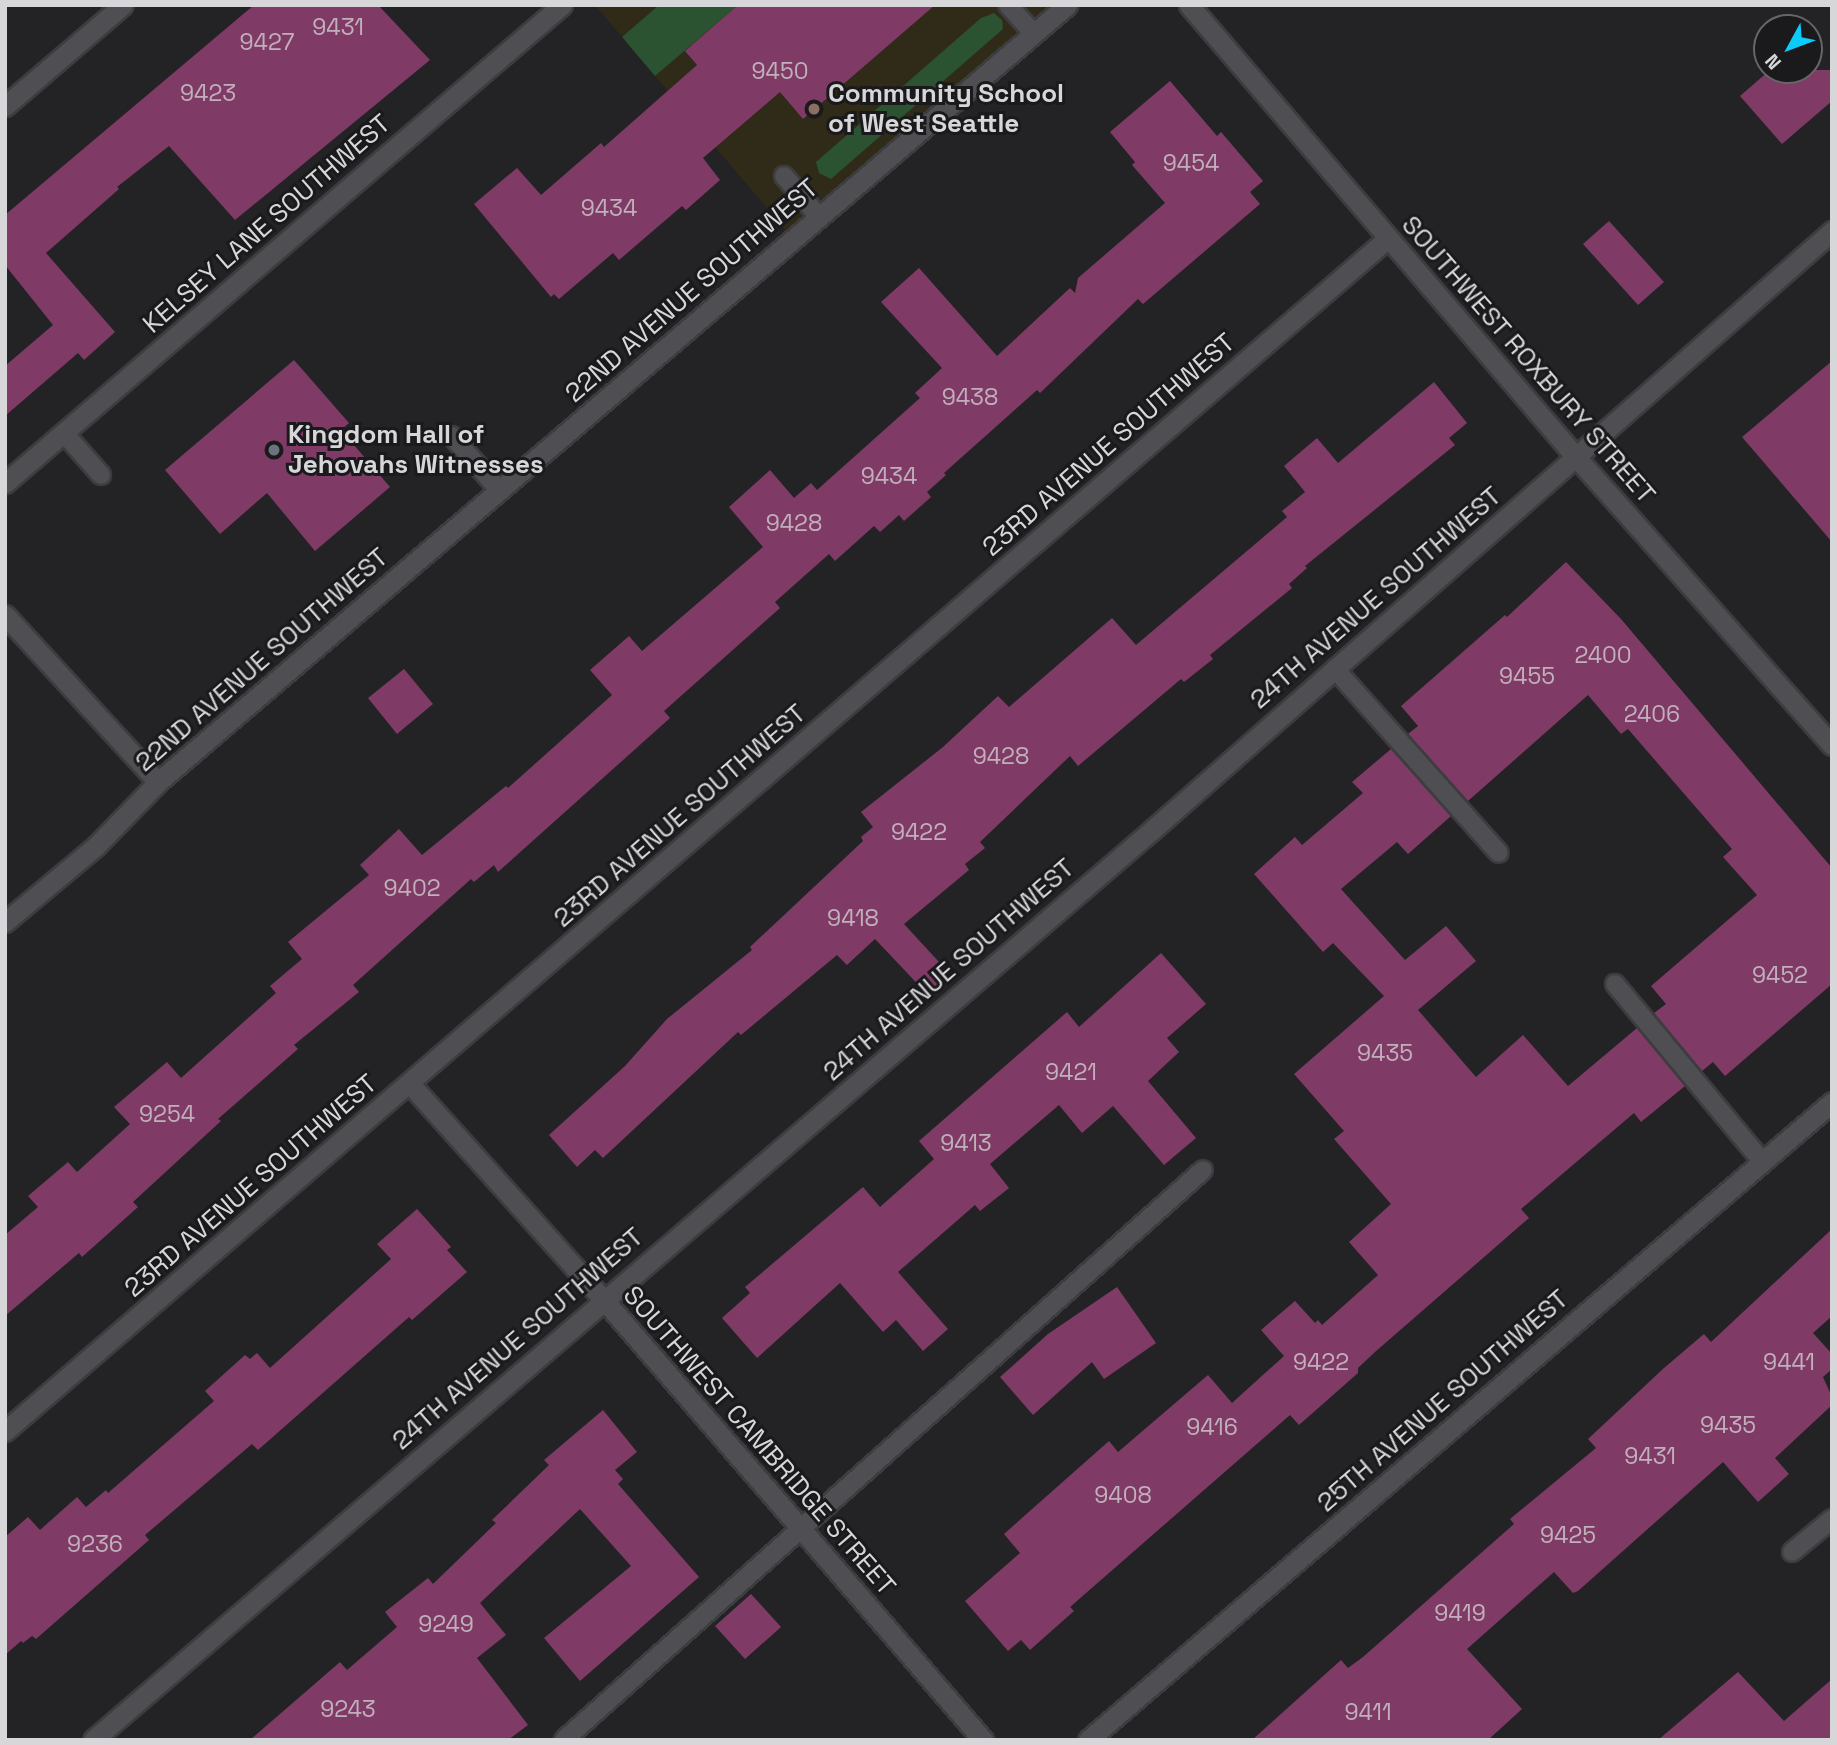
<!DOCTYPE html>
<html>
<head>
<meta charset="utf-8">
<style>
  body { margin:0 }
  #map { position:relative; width:1837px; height:1745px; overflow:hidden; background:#232325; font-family:"Space Grotesk",sans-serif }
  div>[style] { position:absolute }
  .education>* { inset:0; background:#302a19 }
  .green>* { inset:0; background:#2b5231 }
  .building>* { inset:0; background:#7f3b65 }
  .roads { filter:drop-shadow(2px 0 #3d3d3f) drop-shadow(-2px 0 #3d3d3f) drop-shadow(0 2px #3d3d3f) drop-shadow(0 -2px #3d3d3f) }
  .service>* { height:18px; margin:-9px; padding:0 9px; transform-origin:9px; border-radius:9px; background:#4f4e52 }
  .minor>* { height:19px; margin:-9.5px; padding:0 9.5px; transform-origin:9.5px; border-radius:9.5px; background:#4f4e52 }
  .secondary>* { height:19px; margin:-9.5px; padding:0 9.5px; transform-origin:9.5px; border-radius:9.5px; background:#4f4e52 }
  .dots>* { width:19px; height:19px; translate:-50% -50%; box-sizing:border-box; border:4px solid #1a191c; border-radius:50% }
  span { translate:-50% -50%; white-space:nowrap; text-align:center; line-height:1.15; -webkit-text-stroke:6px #1a191c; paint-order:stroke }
  .number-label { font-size:23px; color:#c1b0bc }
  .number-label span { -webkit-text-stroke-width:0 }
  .poi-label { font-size:26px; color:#d7d7d9; font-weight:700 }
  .left { translate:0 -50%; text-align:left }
  .street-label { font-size:26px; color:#d7d7d9 }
  .frame { position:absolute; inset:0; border:7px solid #d7d7d9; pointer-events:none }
  .north { position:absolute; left:1753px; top:14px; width:70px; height:70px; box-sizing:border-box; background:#1a191c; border:2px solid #666568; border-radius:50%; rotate:229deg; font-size:19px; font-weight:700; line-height:28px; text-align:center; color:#d7d7d9 }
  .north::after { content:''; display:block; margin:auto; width:24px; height:32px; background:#0ccafa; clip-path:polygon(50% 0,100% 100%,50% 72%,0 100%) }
</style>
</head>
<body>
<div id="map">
  <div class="education">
    <div style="clip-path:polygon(595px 5px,1066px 5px,793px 239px)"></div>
  </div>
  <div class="green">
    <div style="clip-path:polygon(659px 5px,737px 5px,737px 6px,655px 76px,622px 37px)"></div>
    <div style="clip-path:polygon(994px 13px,1002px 20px,1003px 29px,831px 179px,819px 173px,816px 162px,981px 18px)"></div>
  </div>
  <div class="building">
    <div style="clip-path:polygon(254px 5px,378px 5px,430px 60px,235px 220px,169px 146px,117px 187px,119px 189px,46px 253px,115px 332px,84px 360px,78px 353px,5px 416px,5px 366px,53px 325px,5px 265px,5px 215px)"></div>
    <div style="clip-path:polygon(738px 5px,935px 5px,803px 119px,780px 92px,703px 158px,720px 180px,686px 210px,682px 206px,619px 260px,613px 253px,559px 299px,554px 294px,551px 297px,474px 204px,517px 168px,541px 195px,601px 143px,604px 147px,697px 65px,685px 51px)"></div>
    <div style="clip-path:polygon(1770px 70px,1832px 70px,1832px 101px,1782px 144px,1740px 96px)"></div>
    <div style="clip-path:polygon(1170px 81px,1217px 136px,1221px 132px,1263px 181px,1250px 192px,1260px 204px,1143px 304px,1138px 299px,1040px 393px,1037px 390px,944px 473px,946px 475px,927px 492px,931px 497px,904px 521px,899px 515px,880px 532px,874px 526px,835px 561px,829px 554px,775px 602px,780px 608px,664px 711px,670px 718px,498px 872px,494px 865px,474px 882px,471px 879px,353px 985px,359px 992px,294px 1045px,298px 1049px,218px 1119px,221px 1121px,133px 1202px,138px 1207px,82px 1257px,79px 1253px,5px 1316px,5px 1235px,38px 1207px,28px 1196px,68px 1162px,77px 1172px,130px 1124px,114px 1107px,167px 1062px,181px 1078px,276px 993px,270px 986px,302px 959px,288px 942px,369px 875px,360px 865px,399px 829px,422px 855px,506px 786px,508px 788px,612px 695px,590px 670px,629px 636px,642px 651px,763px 547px,729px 507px,770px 470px,794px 498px,811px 483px,817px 490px,920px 398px,915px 393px,942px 368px,881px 302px,919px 268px,997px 356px,1070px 288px,1075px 293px,1078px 278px,1165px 203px,1132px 165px,1135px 162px,1110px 132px)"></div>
    <div style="clip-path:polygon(1609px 221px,1664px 282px,1638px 305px,1583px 244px)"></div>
    <div style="clip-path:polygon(294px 360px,349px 423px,341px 430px,390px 487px,315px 551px,267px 493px,220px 534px,165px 470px)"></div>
    <div style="clip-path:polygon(1832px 361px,1832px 542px,1742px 437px)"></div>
    <div style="clip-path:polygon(1434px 382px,1467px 423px,1449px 438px,1455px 445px,1305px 566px,1307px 568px,1289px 584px,1292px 588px,1210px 655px,1213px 659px,1184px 682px,1181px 679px,1078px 766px,1070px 756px,980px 842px,985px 848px,965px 864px,969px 870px,904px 924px,951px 975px,929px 996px,875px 939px,847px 965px,837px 955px,741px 1035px,738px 1032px,603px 1158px,595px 1150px,577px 1167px,549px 1135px,625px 1066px,667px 1019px,752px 950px,750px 947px,863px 841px,861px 837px,873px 827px,861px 812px,943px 747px,998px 696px,1009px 707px,1112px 618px,1136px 645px,1287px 517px,1282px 511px,1305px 492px,1284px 466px,1317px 438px,1338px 463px)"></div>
    <div style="clip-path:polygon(1566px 562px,1621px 619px,1832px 868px,1832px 984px,1725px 1076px,1713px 1062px,1702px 1071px,1654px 1013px,1666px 1004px,1651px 986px,1757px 895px,1723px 857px,1732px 849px,1628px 729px,1621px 734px,1588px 695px,1468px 801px,1408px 734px,1418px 726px,1401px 706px,1505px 615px,1507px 617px)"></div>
    <div style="clip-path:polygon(404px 669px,433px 704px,397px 734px,368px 698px)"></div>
    <div style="clip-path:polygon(1391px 749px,1451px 816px,1408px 854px,1397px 842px,1341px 889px,1405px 960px,1446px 926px,1476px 961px,1418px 1010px,1476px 1077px,1523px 1035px,1568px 1086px,1637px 1028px,1685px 1086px,1641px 1122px,1634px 1113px,1521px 1209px,1529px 1218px,1375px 1352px,1358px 1368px,1358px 1373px,1299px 1425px,1290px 1415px,1070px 1607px,1074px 1611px,1030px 1650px,1021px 1640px,1008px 1651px,965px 1601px,1020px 1553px,1004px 1534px,1109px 1441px,1118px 1452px,1208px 1375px,1232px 1403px,1284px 1356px,1261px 1330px,1295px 1301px,1315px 1323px,1318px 1320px,1322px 1325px,1378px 1275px,1349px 1242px,1391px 1204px,1334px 1139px,1344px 1131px,1294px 1074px,1384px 996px,1333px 943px,1323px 952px,1254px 874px,1295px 837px,1302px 845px,1363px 793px,1352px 782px)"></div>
    <div style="clip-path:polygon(1161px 953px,1206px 1004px,1167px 1038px,1179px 1052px,1148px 1081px,1196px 1138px,1164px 1165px,1113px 1106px,1082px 1133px,1059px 1105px,990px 1164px,1009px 1188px,980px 1211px,975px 1205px,898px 1272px,948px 1329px,923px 1351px,896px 1320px,883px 1332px,840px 1283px,757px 1358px,722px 1318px,750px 1293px,745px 1287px,863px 1187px,880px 1207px,934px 1159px,919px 1141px,1067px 1012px,1079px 1027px)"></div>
    <div style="clip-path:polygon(417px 1209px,451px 1247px,447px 1250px,467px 1272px,412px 1320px,409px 1317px,258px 1450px,252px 1444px,145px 1535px,149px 1540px,36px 1639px,32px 1636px,23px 1643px,21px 1641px,5px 1655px,5px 1537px,28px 1517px,40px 1530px,77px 1497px,86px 1507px,106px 1490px,108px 1493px,214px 1401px,205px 1391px,245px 1355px,250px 1359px,257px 1353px,270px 1368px,391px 1259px,377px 1244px)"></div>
    <div style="clip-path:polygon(1832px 1229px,1832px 1316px,1813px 1333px,1832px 1354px,1832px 1369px,1823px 1377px,1832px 1397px,1832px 1405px,1775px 1458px,1789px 1474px,1758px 1502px,1723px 1462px,1578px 1591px,1573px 1593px,1554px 1572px,1467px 1649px,1522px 1709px,1488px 1740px,1252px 1740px,1341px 1660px,1348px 1668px,1363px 1657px,1514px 1524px,1510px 1519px,1596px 1448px,1588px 1439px,1664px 1368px,1704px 1334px,1711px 1342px)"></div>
    <div style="clip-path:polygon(1117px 1287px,1156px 1343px,1104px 1379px,1092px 1362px,1033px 1415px,1000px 1377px,1048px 1334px)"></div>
    <div style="clip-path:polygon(603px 1410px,637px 1452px,615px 1470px,623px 1479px,618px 1484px,699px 1577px,580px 1681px,544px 1638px,631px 1566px,580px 1509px,480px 1603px,506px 1635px,477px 1658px,528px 1725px,508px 1740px,250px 1740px,340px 1662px,347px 1670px,397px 1627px,385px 1612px,428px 1578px,433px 1584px,496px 1523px,492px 1520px,549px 1465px,544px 1460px)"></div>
    <div style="clip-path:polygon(751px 1594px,781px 1627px,745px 1659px,715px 1626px)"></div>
    <div style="clip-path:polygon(1738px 1672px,1784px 1721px,1832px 1679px,1832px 1740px,1658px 1740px)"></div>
  </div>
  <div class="roads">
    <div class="service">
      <div style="left:1008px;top:5px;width:39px;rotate:48deg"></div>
      <div style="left:784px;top:176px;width:54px;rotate:49.5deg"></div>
      <div style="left:64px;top:433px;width:56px;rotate:48.6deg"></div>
      <div style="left:452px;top:436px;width:73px;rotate:48.9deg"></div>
      <div style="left:1335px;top:669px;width:246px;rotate:48.3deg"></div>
      <div style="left:1615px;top:984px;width:231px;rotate:50.3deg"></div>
      <div style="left:1792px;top:1552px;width:52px;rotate:-39.5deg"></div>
      <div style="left:564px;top:1740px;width:856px;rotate:-41.73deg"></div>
    </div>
    <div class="minor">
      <div style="left:5px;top:106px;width:155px;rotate:-40.6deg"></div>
      <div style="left:5px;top:483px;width:734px;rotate:-40.64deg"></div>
      <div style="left:5px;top:615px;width:226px;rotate:47.5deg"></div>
      <div style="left:5px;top:922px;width:119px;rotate:-39.9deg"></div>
      <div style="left:96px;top:846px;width:89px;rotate:-45.9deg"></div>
      <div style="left:158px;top:782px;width:1196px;rotate:-40.52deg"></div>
      <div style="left:410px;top:1084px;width:290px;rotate:48.1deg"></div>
      <div style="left:604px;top:1300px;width:581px;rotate:49.26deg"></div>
      <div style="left:5px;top:1431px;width:1826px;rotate:-40.78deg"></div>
      <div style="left:93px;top:1740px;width:1395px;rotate:-40.67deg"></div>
      <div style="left:1151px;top:831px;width:908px;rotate:-41.38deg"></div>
      <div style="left:1088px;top:1740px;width:980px;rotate:-40.61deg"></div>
    </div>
    <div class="secondary">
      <div style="left:1189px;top:5px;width:595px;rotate:49.43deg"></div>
      <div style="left:1576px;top:457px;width:385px;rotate:48.4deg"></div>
    </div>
  </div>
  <div class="dots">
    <div style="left:814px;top:109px;background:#8d6e63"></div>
    <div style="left:274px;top:450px;background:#6b7280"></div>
  </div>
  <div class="number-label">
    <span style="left:338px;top:27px">9431</span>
    <span style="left:267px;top:42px">9427</span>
    <span style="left:780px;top:71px">9450</span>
    <span style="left:208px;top:93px">9423</span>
    <span style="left:1191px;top:163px">9454</span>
    <span style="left:609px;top:208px">9434</span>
    <span style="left:970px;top:397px">9438</span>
    <span style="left:889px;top:476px">9434</span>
    <span style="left:794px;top:523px">9428</span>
    <span style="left:1603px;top:655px">2400</span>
    <span style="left:1527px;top:676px">9455</span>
    <span style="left:1652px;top:714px">2406</span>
    <span style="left:1001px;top:756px">9428</span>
    <span style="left:919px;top:832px">9422</span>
    <span style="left:412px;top:888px">9402</span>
    <span style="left:853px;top:918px">9418</span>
    <span style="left:1780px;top:975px">9452</span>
    <span style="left:1385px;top:1053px">9435</span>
    <span style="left:1071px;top:1072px">9421</span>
    <span style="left:167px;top:1114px">9254</span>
    <span style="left:966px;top:1143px">9413</span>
    <span style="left:1321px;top:1362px">9422</span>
    <span style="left:1789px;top:1362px">9441</span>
    <span style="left:1728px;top:1425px">9435</span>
    <span style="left:1212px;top:1427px">9416</span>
    <span style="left:1650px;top:1456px">9431</span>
    <span style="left:1123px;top:1495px">9408</span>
    <span style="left:1568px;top:1535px">9425</span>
    <span style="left:95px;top:1544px">9236</span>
    <span style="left:1460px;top:1613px">9419</span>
    <span style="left:446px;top:1624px">9249</span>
    <span style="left:348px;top:1709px">9243</span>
    <span style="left:1368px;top:1712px">9411</span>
  </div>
  <div class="poi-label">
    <span class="left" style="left:828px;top:109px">Community School<br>of West Seattle</span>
    <span class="left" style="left:288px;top:450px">Kingdom Hall of<br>Jehovahs Witnesses</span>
  </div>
  <div class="street-label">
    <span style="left:267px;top:224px;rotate:-41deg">KELSEY LANE SOUTHWEST</span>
    <span style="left:692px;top:291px;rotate:-41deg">22ND AVENUE SOUTHWEST</span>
    <span style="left:1528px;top:360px;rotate:49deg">SOUTHWEST ROXBURY STREET</span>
    <span style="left:1109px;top:445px;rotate:-41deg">23RD AVENUE SOUTHWEST</span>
    <span style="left:1376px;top:598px;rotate:-41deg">24TH AVENUE SOUTHWEST</span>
    <span style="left:262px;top:660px;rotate:-41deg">22ND AVENUE SOUTHWEST</span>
    <span style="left:680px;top:816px;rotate:-41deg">23RD AVENUE SOUTHWEST</span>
    <span style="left:949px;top:970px;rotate:-41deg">24TH AVENUE SOUTHWEST</span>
    <span style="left:251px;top:1186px;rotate:-41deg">23RD AVENUE SOUTHWEST</span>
    <span style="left:518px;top:1339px;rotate:-41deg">24TH AVENUE SOUTHWEST</span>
    <span style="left:1443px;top:1401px;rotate:-41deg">25TH AVENUE SOUTHWEST</span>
    <span style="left:759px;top:1441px;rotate:49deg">SOUTHWEST CAMBRIDGE STREET</span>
  </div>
  <div class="frame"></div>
  <div class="north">N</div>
</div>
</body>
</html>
